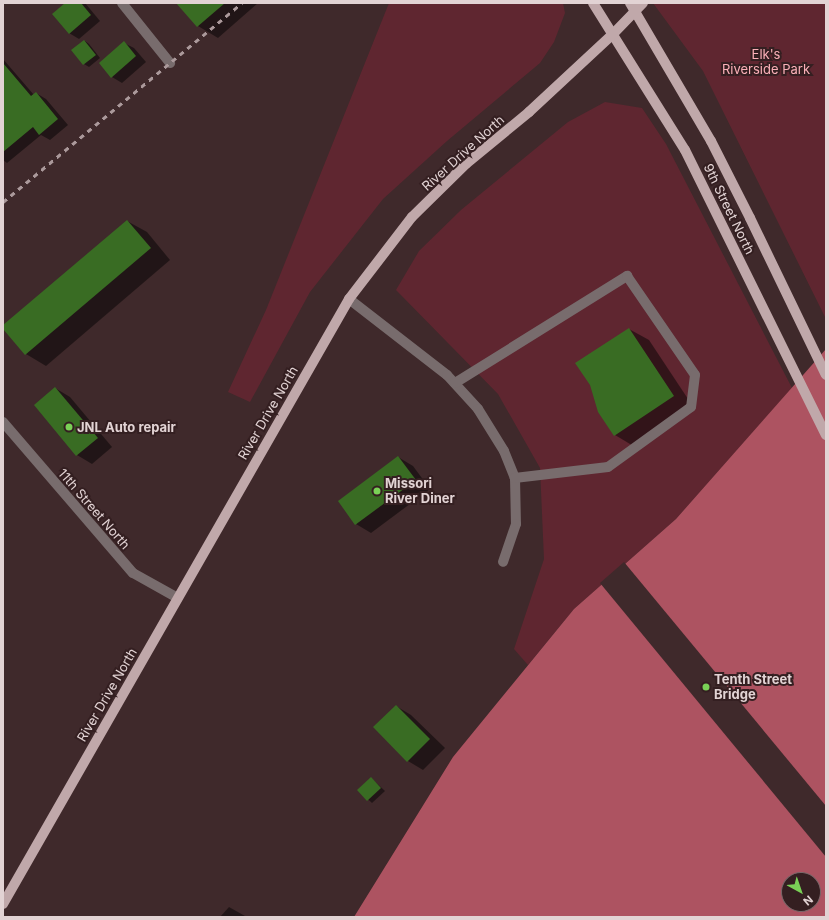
<!DOCTYPE html>
<html>
<head>
<meta charset="utf-8">
<style>
  body { margin:0 }
  #map { position:relative; width:829px; height:920px; overflow:hidden; background:#3f292b; font-family:Inter,sans-serif }
  div>[style] { position:absolute }
  .green>* { inset:0; background:#5f2630 }
  .water>* { inset:0; background:#ad5361 }
  .pier>* { inset:0; background:#3f292b }
  .shadow>* { inset:0; background:#0007 }
  .building>* { inset:0; background:#396c23 }
  .minor>* { height:10px; margin:-5px; padding:0 5px; transform-origin:5px; border-radius:5px; background:#786c6d }
  .major>* { height:10px; margin:-5px; padding:0 5px; transform-origin:5px; border-radius:5px; background:#c0a8aa }
  .rail>* { height:3px; margin-top:-1.5px; transform-origin:0; background:repeating-linear-gradient(90deg,#ab999b 0 5px,transparent 0 10px) }
  .dots>* { width:11px; height:11px; translate:-50% -50%; box-sizing:border-box; border:2px solid #341f21; border-radius:50% }
  span { translate:-50% -50%; white-space:nowrap; text-align:center; line-height:1.15; -webkit-text-stroke:4px #341f21; paint-order:stroke }
  .park-label { font-size:13px; color:#fbb0b8 }
  .street-label { font-size:13px; color:#e2d3d4 }
  .poi-label { font-size:13px; color:#e2d3d4; font-weight:700 }
  .left { translate:0 -50%; text-align:left }
  .frame { position:absolute; inset:0; border:4px solid #e2d3d4; pointer-events:none }
  .north { position:absolute; left:781px; top:872px; width:40px; height:40px; box-sizing:border-box; background:#341f21; border:1px solid #7a6769; border-radius:50%; rotate:140deg; font-size:11px; font-weight:700; line-height:16px; text-align:center; color:#e2d3d4 }
  .north::after { content:''; display:block; margin:auto; width:14px; height:18px; background:#7ad156; clip-path:polygon(50% 0,100% 100%,50% 72%,0 100%) }
</style>
</head>
<body>
<div id="map">
  <div class="green">
    <div style="clip-path:polygon(389px 3px,563px 3px,565px 13px,554px 42px,540px 63px,447px 141px,383px 199px,310px 292px,250px 402px,228px 392px,266px 310px)"></div>
    <div style="clip-path:polygon(653px 3px,826px 3px,826px 319px,703px 71px)"></div>
    <div style="clip-path:polygon(605px 102px,642px 108px,666px 144px,792px 388px,676px 519px,574px 609px,528px 665px,514px 649px,544px 559px,540px 468px,498px 394px,396px 290px,419px 251px,461px 210px,568px 122px)"></div>
  </div>
  <div class="water">
    <div style="clip-path:polygon(evenodd,826px 349px,826px 917px,354px 917px,453px 757px,574px 609px,676px 519px,826px 349px,789px 880px,813px 880px,813px 904px,789px 904px,789px 880px)"></div>
  </div>
  <div class="pier">
    <div style="clip-path:polygon(624px 562px,826px 806px,826px 857px,600px 583px)"></div>
  </div>
  <div class="shadow">
    <div style="clip-path:polygon(67px 3px,85px 3px,100px 21px,79px 39px,69px 33px)"></div>
    <div style="clip-path:polygon(178px 3px,258px 3px,218px 38px,198px 26px)"></div>
    <div style="clip-path:polygon(85px 41px,89px 44px,100px 58px,89px 67px,84px 64px,73px 51px)"></div>
    <div style="clip-path:polygon(124px 43px,134px 48px,146px 62px,122px 83px,112px 77px)"></div>
    <div style="clip-path:polygon(3px 59px,34px 95px,36px 93px,46px 99px,68px 125px,50px 140px,41px 135px,7px 163px,3px 160px)"></div>
    <div style="clip-path:polygon(127px 221px,147px 232px,170px 260px,46px 366px,26px 354px,3px 327px)"></div>
    <div style="clip-path:polygon(629px 329px,649px 340px,694px 408px,635px 447px,615px 435px)"></div>
    <div style="clip-path:polygon(55px 388px,70px 397px,112px 447px,92px 464px,77px 455px)"></div>
    <div style="clip-path:polygon(398px 457px,413px 466px,430px 489px,371px 533px,356px 524px)"></div>
    <div style="clip-path:polygon(396px 706px,411px 715px,445px 748px,423px 770px,408px 761px)"></div>
    <div style="clip-path:polygon(371px 778px,385px 791px,372px 803px,358px 790px)"></div>
    <div style="clip-path:polygon(229px 907px,245px 916px,246px 917px,220px 917px)"></div>
  </div>
  <div class="building">
    <div style="clip-path:polygon(65px 3px,81px 3px,91px 15px,69px 34px,52px 14px)"></div>
    <div style="clip-path:polygon(176px 3px,225px 3px,197px 27px)"></div>
    <div style="clip-path:polygon(84px 40px,96px 55px,83px 65px,71px 50px)"></div>
    <div style="clip-path:polygon(124px 41px,136px 56px,111px 78px,99px 63px)"></div>
    <div style="clip-path:polygon(3px 63px,31px 96px,36px 92px,58px 119px,39px 135px,33px 127px,3px 152px)"></div>
    <div style="clip-path:polygon(127px 220px,151px 248px,25px 355px,3px 329px,3px 325px)"></div>
    <div style="clip-path:polygon(629px 328px,674px 396px,614px 436px,598px 412px,590px 385px,575px 363px)"></div>
    <div style="clip-path:polygon(55px 387px,98px 438px,76px 456px,34px 405px)"></div>
    <div style="clip-path:polygon(398px 456px,416px 480px,355px 525px,338px 501px)"></div>
    <div style="clip-path:polygon(396px 705px,430px 739px,407px 762px,373px 727px)"></div>
    <div style="clip-path:polygon(371px 777px,381px 788px,367px 801px,357px 790px)"></div>
  </div>
  <div class="minor">
    <div style="left:122px;top:3px;width:77px;rotate:51.3deg"></div>
    <div style="left:349px;top:299px;width:124px;rotate:37.8deg"></div>
    <div style="left:447px;top:375px;width:46px;rotate:47.6deg"></div>
    <div style="left:478px;top:409px;width:49px;rotate:58.2deg"></div>
    <div style="left:504px;top:451px;width:29px;rotate:68deg"></div>
    <div style="left:515px;top:478px;width:46px;rotate:88.8deg"></div>
    <div style="left:516px;top:524px;width:40px;rotate:108.9deg"></div>
    <div style="left:455px;top:383px;width:203px;rotate:-31.9deg"></div>
    <div style="left:627px;top:276px;width:120px;rotate:55.5deg"></div>
    <div style="left:695px;top:375px;width:32px;rotate:97deg"></div>
    <div style="left:691px;top:407px;width:102px;rotate:144.1deg"></div>
    <div style="left:608px;top:467px;width:94px;rotate:173.3deg"></div>
    <div style="left:3px;top:422px;width:199px;rotate:49.3deg"></div>
    <div style="left:133px;top:573px;width:51px;rotate:29.1deg"></div>
  </div>
  <div class="major">
    <div style="left:593px;top:3px;width:173px;rotate:58deg"></div>
    <div style="left:685px;top:150px;width:318px;rotate:63.7deg"></div>
    <div style="left:630px;top:3px;width:160px;rotate:59.6deg"></div>
    <div style="left:711px;top:141px;width:86px;rotate:63.1deg"></div>
    <div style="left:750px;top:218px;width:174px;rotate:64.2deg"></div>
    <div style="left:3px;top:904px;width:697px;rotate:-60.23deg"></div>
    <div style="left:349px;top:299px;width:103px;rotate:-52.5deg"></div>
    <div style="left:412px;top:217px;width:76px;rotate:-44.5deg"></div>
    <div style="left:466px;top:164px;width:82px;rotate:-39.5deg"></div>
    <div style="left:529px;top:112px;width:115px;rotate:-42.9deg"></div>
    <div style="left:613px;top:34px;width:43px;rotate:-45.9deg"></div>
  </div>
  <div class="rail">
    <div style="left:3px;top:202px;width:311px;rotate:-39.8deg"></div>
  </div>
  <div class="dots">
    <div style="left:69px;top:427px;background:#7ad156"></div>
    <div style="left:377px;top:491px;background:#7ad156"></div>
    <div style="left:706px;top:687px;background:#7ad156"></div>
  </div>
  <div class="park-label">
    <span style="left:766px;top:62px">Elk's<br>Riverside Park</span>
  </div>
  <div class="street-label">
    <span style="left:463px;top:153px;rotate:-42deg">River Drive North</span>
    <span style="left:729px;top:209px;rotate:64deg">9th Street North</span>
    <span style="left:268px;top:413px;rotate:-60deg">River Drive North</span>
    <span style="left:94px;top:509px;rotate:49deg">11th Street North</span>
    <span style="left:107px;top:695px;rotate:-60deg">River Drive North</span>
  </div>
  <div class="poi-label">
    <span class="left" style="left:77px;top:427px">JNL Auto repair</span>
    <span class="left" style="left:385px;top:491px">Missori<br>River Diner</span>
    <span class="left" style="left:714px;top:687px">Tenth Street<br>Bridge</span>
  </div>
  <div class="frame"></div>
  <div class="north">N</div>
</div>
</body>
</html>
